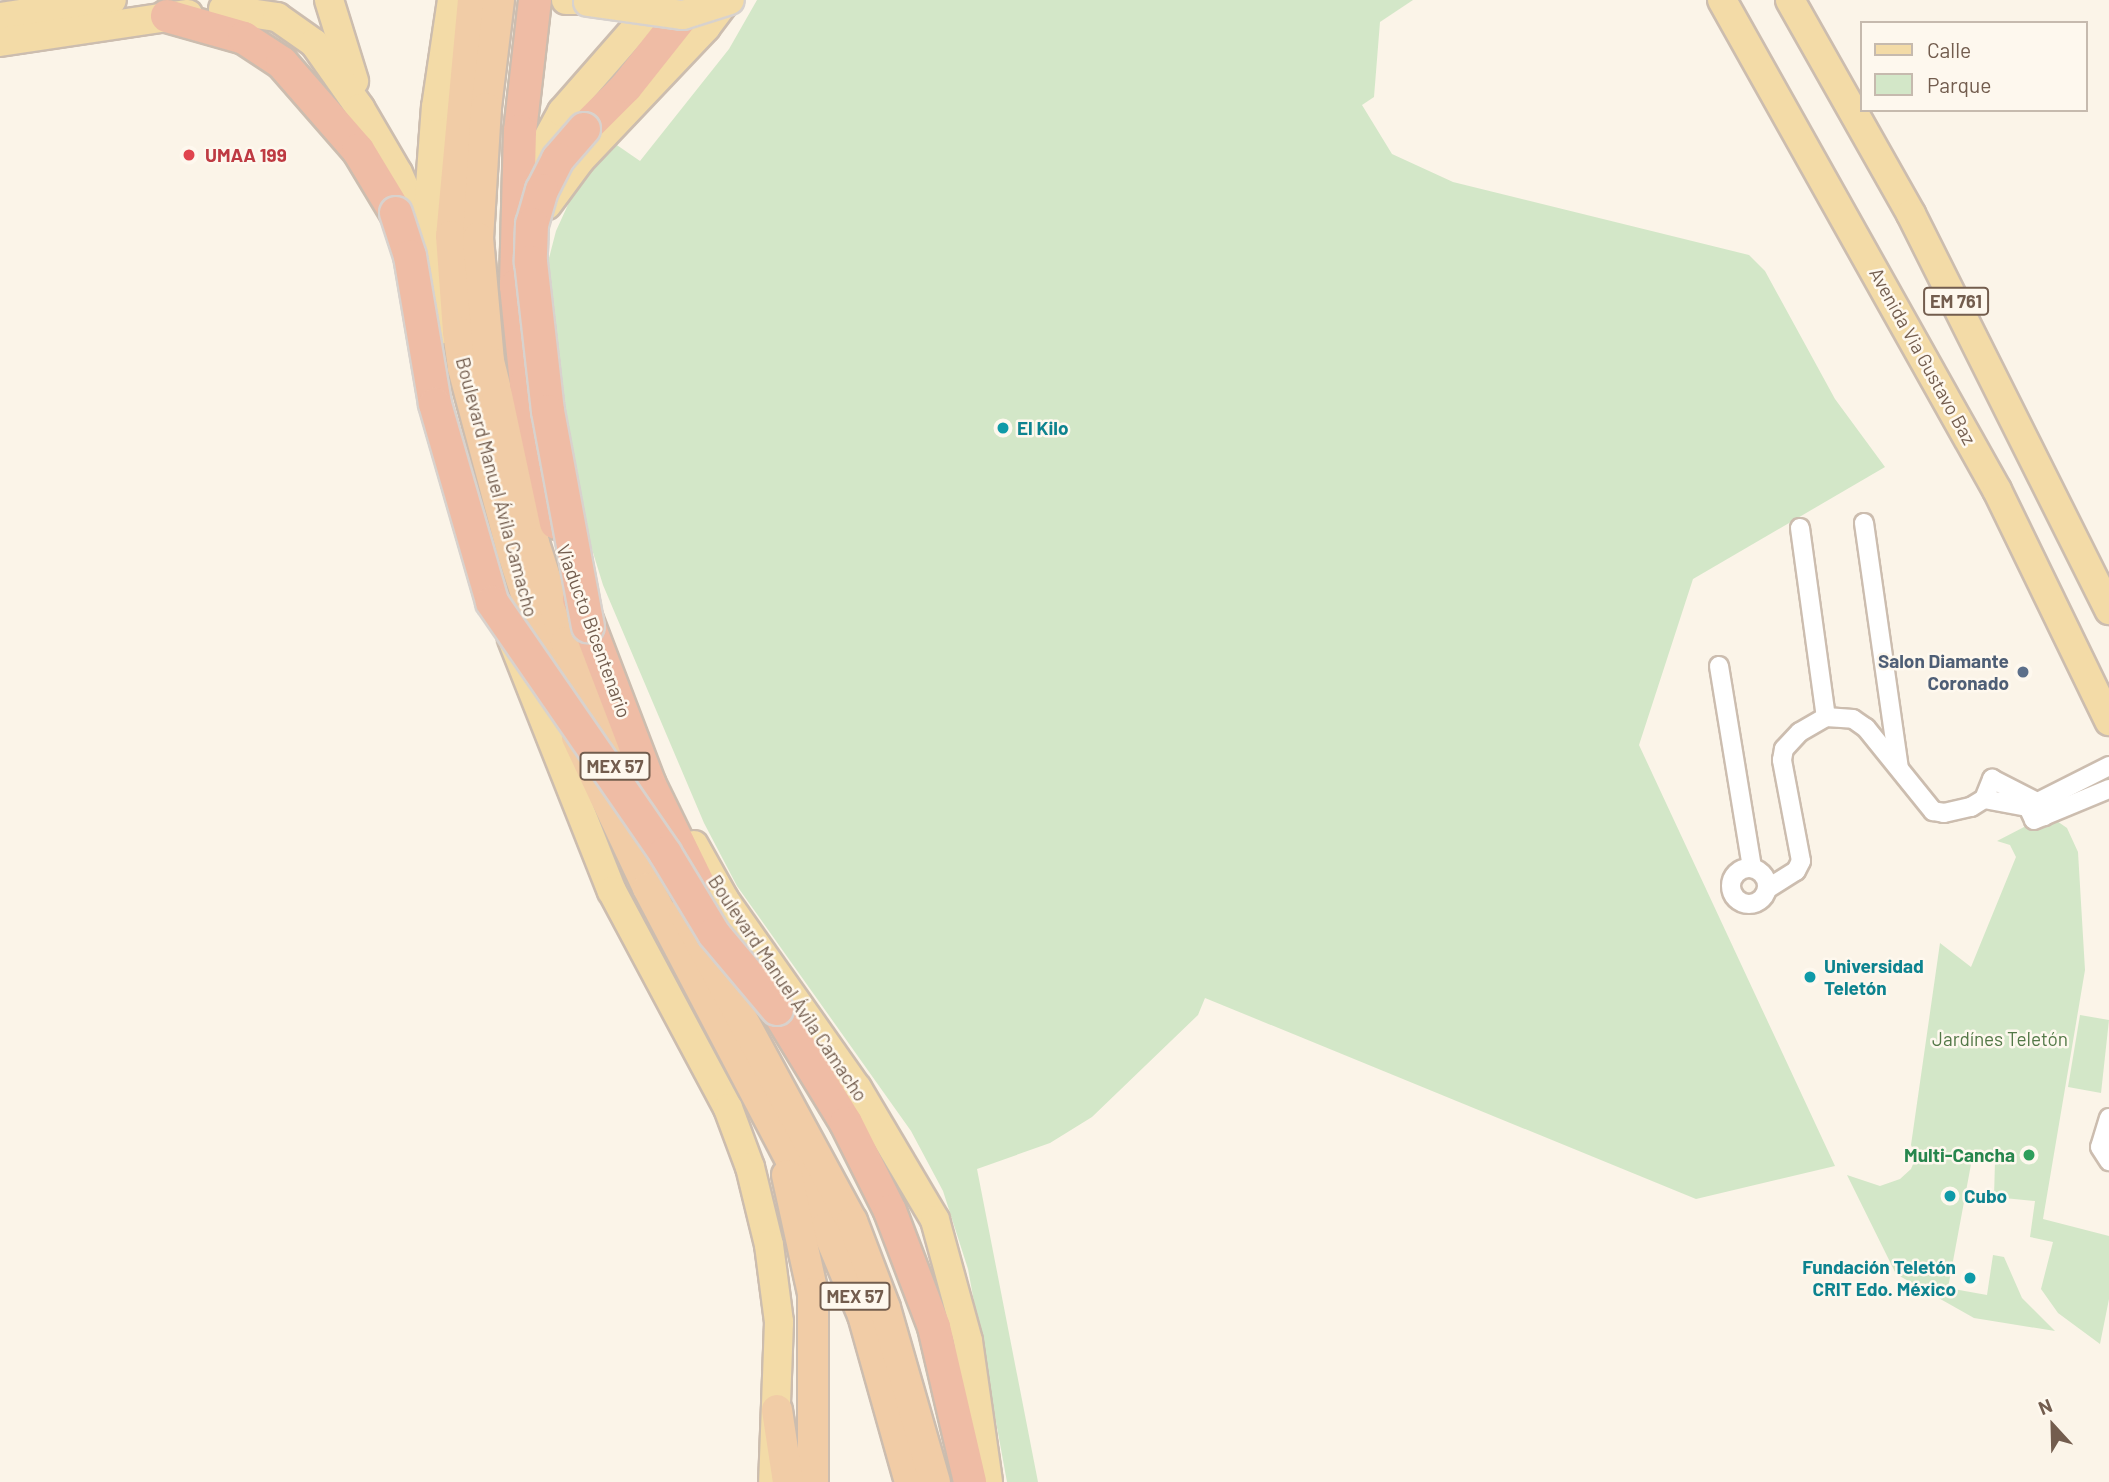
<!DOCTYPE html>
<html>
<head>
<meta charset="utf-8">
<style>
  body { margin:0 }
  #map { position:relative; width:2109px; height:1482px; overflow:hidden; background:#fbf4e8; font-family:Barlow,sans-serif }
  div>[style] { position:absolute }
  .green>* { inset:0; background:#d3e7c8 }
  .roads { filter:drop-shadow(2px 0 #ccbdaf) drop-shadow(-2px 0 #ccbdaf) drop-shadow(0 2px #ccbdaf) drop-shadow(0 -2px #ccbdaf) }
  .minor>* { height:18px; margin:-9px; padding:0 9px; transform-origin:9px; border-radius:9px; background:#fff }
  .minor>.ring { margin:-9px; padding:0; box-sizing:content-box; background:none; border:18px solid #fff; border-radius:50% }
  .primary>* { height:28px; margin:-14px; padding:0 14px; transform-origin:14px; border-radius:14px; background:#f3dba7 }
  .trunk>* { height:30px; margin:-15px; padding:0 15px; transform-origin:15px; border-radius:15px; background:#f1cca6 }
  .motorway>* { height:32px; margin:-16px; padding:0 16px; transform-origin:16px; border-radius:16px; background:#efbca5 }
  .bridges { filter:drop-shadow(2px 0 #d8d2cd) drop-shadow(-2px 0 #d8d2cd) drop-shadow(0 2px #d8d2cd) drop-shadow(0 -2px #d8d2cd) }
  .primary-bridge>* { height:28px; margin:-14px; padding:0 14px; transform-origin:14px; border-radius:14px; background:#f3dba7 }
  .motorway-bridge>* { height:32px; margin:-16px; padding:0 16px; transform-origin:16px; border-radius:16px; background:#efbca5 }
  .dots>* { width:19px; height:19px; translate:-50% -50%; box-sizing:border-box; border:4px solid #fef8ee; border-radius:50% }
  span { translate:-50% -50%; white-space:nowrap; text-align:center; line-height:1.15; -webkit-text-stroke:5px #fef8ee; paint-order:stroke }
  .shield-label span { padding:2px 5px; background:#fef8ee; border:2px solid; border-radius:5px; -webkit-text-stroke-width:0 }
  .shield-label { font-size:18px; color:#735d4e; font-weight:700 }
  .health-label { font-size:19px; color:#be3a42; font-weight:700 }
  .left { translate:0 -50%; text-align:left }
  .street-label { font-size:19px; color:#735d4e }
  .culture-label { font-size:19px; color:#0d838f; font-weight:700 }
  .right { translate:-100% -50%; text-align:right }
  .service-label { font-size:19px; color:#4e5e75; font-weight:700 }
  .park-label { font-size:19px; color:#537847 }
  .leisure-label { font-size:19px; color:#27864d; font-weight:700 }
  .legend { position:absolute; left:1860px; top:21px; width:228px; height:91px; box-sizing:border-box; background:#fef8ee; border:2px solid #c6baae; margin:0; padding:9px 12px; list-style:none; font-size:21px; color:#735d4e }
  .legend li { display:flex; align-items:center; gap:14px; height:35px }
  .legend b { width:35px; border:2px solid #c6baae }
  .north { position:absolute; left:2018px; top:1391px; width:70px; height:70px; -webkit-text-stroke:5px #fef8ee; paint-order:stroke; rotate:338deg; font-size:19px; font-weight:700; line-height:28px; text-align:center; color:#735d4e }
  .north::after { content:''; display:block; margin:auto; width:24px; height:32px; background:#735d4e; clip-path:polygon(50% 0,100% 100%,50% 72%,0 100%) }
</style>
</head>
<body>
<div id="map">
  <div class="green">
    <div style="clip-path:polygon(757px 0,1413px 0,1380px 22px,1374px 97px,1362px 105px,1392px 154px,1453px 182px,1749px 255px,1765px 271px,1835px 399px,1885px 467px,1693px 579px,1639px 745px,1835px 1166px,1696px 1199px,1205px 998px,1198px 1015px,1092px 1117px,1050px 1143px,977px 1169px,1038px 1482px,1007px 1482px,968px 1269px,943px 1191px,911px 1131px,737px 886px,704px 823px,603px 585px,578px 504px,543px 281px,556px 231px,581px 176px,611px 141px,640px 161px,729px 49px)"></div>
    <div style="clip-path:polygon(2054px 819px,2067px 828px,2078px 852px,2085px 970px,2043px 1219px,2109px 1236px,2109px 1299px,2100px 1344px,2058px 1313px,2041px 1289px,2053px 1242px,2030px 1237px,2035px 1201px,1994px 1197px,1995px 1161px,1972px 1159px,1948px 1288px,1987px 1295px,1993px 1255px,2004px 1257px,2022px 1298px,2055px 1331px,1974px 1318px,1896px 1274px,1847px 1175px,1880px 1186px,1900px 1179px,1911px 1169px,1916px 1157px,1911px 1145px,1940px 943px,1971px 967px,2016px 857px,2010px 845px,1997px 841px,2026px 826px)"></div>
    <div style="clip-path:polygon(2080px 1015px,2109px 1020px,2101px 1093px,2068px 1087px)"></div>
  </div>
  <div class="roads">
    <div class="minor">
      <div style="left:1864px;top:523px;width:247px;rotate:81.9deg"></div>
      <div style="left:1800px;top:528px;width:191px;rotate:82.2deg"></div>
      <div style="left:1719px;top:666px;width:205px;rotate:80.7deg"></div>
      <div style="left:1984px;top:799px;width:45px;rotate:10.3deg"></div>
      <div style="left:2028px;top:807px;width:14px;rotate:65deg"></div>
      <div style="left:2034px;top:820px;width:81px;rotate:-22.5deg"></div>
      <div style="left:2028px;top:807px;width:91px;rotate:-26.8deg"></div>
      <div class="ring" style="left:1731px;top:868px;width:18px;height:18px"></div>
      <div style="left:1767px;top:889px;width:34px;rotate:-32deg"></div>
      <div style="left:1796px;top:871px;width:11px;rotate:-63deg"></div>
      <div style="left:1801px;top:861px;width:103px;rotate:-100.7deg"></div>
      <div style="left:1782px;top:760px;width:11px;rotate:-80deg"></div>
      <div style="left:1784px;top:749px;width:23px;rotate:-47deg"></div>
      <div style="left:1800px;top:732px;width:30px;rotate:-30deg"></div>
      <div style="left:1826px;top:717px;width:27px;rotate:4deg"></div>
      <div style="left:1853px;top:719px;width:16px;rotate:35deg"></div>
      <div style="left:1866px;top:728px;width:107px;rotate:51.1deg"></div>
      <div style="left:1933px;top:811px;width:11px;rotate:10deg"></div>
      <div style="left:1944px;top:813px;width:28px;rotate:-13deg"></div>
      <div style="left:1971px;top:807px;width:15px;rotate:-32deg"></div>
      <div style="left:1984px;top:799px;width:22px;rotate:-68deg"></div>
      <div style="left:1992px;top:779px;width:51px;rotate:27.1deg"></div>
      <div style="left:2037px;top:802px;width:16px;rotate:63deg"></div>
      <div style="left:2109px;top:1118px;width:30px;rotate:107deg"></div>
      <div style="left:2100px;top:1147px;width:17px;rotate:57deg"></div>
    </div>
    <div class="primary">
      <div style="left:329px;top:0;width:85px;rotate:72.8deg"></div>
      <div style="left:566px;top:0;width:38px"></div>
      <div style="left:1722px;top:0;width:562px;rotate:60.7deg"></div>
      <div style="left:1997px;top:490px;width:257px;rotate:64.1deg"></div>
      <div style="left:1790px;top:0;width:246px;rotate:60.5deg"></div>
      <div style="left:1911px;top:214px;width:443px;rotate:63.4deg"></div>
      <div style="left:223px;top:9px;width:55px;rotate:8.4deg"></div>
      <div style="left:277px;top:17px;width:45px;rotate:35.1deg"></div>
      <div style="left:314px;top:43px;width:80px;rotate:54.7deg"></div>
      <div style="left:360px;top:108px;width:75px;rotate:59.7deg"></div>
      <div style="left:398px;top:173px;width:62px;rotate:66.3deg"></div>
      <div style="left:0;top:17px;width:113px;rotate:-8.6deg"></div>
      <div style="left:0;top:42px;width:190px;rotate:-8.5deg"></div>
      <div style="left:524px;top:182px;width:80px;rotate:-61.5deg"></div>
      <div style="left:562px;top:112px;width:149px;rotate:-48.8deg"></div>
      <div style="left:547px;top:205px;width:56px;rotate:-53.7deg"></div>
      <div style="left:580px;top:160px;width:183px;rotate:-46.5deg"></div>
      <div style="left:706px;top:27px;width:34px;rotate:-53deg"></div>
      <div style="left:437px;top:331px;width:93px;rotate:-96.8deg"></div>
      <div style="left:426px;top:239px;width:132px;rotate:-85.7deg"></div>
      <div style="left:436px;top:107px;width:108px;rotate:-81.5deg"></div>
      <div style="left:512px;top:639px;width:271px;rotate:68.4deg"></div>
      <div style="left:612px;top:891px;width:246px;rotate:61.9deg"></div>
      <div style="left:728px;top:1108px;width:63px;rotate:69.6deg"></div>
      <div style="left:750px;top:1167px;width:80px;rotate:76.3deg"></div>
      <div style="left:769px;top:1245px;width:78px;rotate:82.6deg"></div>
      <div style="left:779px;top:1322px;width:160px;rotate:92.1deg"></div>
      <div style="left:694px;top:845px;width:62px;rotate:60.9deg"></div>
      <div style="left:724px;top:899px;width:231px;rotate:54.9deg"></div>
      <div style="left:857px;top:1088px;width:153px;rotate:59.4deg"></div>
      <div style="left:935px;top:1220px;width:125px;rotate:74.7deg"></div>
      <div style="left:968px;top:1341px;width:142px;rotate:81.9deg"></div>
    </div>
    <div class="trunk">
      <div style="left:473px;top:0;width:237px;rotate:95.3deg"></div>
      <div style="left:451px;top:236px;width:96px;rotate:85.8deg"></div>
      <div style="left:458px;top:332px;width:36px;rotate:82deg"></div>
      <div style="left:463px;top:368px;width:189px;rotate:75deg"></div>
      <div style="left:512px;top:551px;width:133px;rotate:72.1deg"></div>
      <div style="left:499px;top:0;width:109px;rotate:96.9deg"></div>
      <div style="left:486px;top:108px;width:130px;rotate:93.5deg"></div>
      <div style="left:478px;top:238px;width:123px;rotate:84.9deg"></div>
      <div style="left:489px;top:361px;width:187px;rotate:76.1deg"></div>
      <div style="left:534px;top:543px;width:104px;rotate:72.1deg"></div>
      <div style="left:566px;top:642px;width:140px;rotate:68.6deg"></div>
      <div style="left:577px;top:737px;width:167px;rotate:64.8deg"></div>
      <div style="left:648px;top:888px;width:383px;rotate:62.3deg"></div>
      <div style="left:826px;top:1227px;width:95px;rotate:67.2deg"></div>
      <div style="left:863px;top:1315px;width:173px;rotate:74.3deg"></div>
      <div style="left:684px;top:912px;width:352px;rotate:61.5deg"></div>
      <div style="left:852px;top:1221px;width:93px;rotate:69.2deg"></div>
      <div style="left:885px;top:1308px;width:181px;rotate:74deg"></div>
      <div style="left:787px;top:1175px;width:121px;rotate:77.6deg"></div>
      <div style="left:813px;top:1293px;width:189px;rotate:90deg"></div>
      <div style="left:777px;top:1410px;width:73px;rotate:81.3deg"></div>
    </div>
    <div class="motorway">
      <div style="left:535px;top:0;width:132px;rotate:96.5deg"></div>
      <div style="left:520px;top:131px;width:155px;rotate:91.5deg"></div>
      <div style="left:516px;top:286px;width:98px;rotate:84.1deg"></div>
      <div style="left:526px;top:383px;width:143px;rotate:77.9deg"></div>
      <div style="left:167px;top:16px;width:80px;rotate:15.9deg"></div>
      <div style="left:244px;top:38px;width:45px;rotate:33.3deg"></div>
      <div style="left:282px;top:63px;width:116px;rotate:48.9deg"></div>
      <div style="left:358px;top:150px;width:74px;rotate:58.9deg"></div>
      <div style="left:584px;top:129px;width:59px;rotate:-45deg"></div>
      <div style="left:626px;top:87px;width:111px;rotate:-51.6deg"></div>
      <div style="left:579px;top:599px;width:199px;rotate:69.1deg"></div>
      <div style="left:650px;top:785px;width:107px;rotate:63.9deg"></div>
      <div style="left:763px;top:987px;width:159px;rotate:58.6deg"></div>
      <div style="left:846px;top:1123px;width:98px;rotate:63.4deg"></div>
      <div style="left:890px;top:1211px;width:124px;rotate:69.2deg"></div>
      <div style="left:934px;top:1327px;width:159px;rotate:76.9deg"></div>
    </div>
  </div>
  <div class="bridges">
    <div class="primary-bridge">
      <div style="left:588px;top:2px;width:96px;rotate:7.8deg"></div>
      <div style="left:683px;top:15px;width:49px;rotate:-17.7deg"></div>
    </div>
    <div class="motorway-bridge">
      <div style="left:584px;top:129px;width:40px;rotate:131deg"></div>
      <div style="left:558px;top:159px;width:35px;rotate:117deg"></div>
      <div style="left:542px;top:190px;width:35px;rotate:106deg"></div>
      <div style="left:532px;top:224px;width:38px;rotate:92deg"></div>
      <div style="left:531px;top:262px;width:150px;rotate:83.5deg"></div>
      <div style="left:548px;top:411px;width:219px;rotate:79.5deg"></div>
      <div style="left:396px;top:213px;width:45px;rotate:72deg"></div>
      <div style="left:410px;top:256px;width:150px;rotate:80.4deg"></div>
      <div style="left:435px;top:404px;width:206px;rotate:73.9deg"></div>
      <div style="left:492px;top:602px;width:305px;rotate:55.4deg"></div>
      <div style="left:665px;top:853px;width:95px;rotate:58.8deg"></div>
      <div style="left:714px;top:934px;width:98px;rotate:50deg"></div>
    </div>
  </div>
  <div class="dots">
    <div style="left:189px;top:155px;background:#e0444e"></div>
    <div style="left:1003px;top:428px;background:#0f9aa8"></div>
    <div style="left:2023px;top:672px;background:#5c6f8a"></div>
    <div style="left:1810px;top:977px;background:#0f9aa8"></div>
    <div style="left:2029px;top:1155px;background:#2e9e5b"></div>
    <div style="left:1950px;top:1196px;background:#0f9aa8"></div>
    <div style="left:1970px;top:1278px;background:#0f9aa8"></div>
  </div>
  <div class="shield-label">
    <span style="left:1956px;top:301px">EM 761</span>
    <span style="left:615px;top:766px">MEX 57</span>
    <span style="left:855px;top:1296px">MEX 57</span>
  </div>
  <div class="health-label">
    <span class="left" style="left:205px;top:155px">UMAA 199</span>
  </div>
  <div class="street-label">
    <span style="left:1923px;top:356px;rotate:61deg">Avenida Via Gustavo Baz</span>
    <span style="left:497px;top:487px;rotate:75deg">Boulevard Manuel Ávila Camacho</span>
    <span style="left:594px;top:631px;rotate:70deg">Viaducto Bicentenario</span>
    <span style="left:788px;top:988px;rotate:56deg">Boulevard Manuel Ávila Camacho</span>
  </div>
  <div class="culture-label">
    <span class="left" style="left:1017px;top:428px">El Kilo</span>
    <span class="left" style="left:1824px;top:977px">Universidad<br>Teletón</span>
    <span class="left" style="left:1964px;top:1196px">Cubo</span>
    <span class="right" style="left:1956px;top:1278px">Fundación Teletón<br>CRIT Edo. México</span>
  </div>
  <div class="service-label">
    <span class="right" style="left:2009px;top:672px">Salon Diamante<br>Coronado</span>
  </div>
  <div class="park-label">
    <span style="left:2000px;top:1039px">Jardínes Teletón</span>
  </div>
  <div class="leisure-label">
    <span class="right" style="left:2015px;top:1155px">Multi-Cancha</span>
  </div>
  <ul class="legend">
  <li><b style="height:9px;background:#f3dba7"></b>Calle</li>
  <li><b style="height:19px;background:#d3e7c8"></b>Parque</li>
  </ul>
  <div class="north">N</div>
</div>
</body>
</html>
